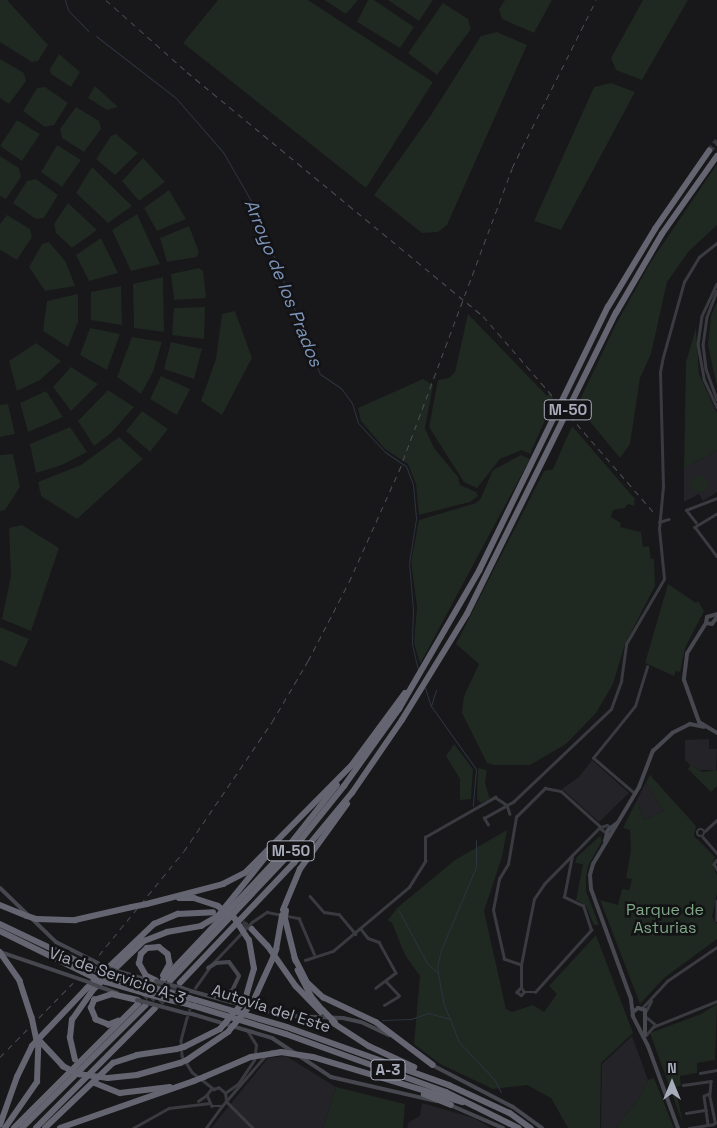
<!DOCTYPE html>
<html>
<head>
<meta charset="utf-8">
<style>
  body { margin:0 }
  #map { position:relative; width:717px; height:1128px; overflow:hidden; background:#18171a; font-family:"Space Grotesk",sans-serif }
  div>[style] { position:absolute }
  .built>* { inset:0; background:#242327 }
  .green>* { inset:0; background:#1f2821 }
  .round { border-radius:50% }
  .stream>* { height:1px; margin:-0.5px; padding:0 0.5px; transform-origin:0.5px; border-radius:0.5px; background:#2c343f }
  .street-tunnel>* { height:2.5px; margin-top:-1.25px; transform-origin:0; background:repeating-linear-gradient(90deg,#35353a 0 2.5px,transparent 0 3.5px) }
  .highway-tunnel>* { height:5.5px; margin-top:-2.75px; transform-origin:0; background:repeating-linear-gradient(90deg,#35353a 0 5.5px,transparent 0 8.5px) }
  .street>* { height:2.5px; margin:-1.25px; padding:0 1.25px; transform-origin:1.25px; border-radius:1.25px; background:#3a3a41 }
  .street>.ring { margin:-1.25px; padding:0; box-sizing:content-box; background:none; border:2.5px solid #3a3a41; border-radius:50% }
  .secondary>* { height:4px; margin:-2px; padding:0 2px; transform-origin:2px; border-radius:2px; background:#46474f }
  .highway>* { height:5.5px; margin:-2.75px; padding:0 2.75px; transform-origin:2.75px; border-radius:2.75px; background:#646571 }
  .rail>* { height:1px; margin-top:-0.5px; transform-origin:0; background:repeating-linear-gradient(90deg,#4b4c54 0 6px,transparent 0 11px) }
  .secondary-bridge>* { height:4px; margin:-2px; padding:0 2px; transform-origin:2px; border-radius:2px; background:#46474f }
  .highway-bridge>* { height:5.5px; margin:-2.75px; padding:0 2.75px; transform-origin:2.75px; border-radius:2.75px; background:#646571 }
  span { translate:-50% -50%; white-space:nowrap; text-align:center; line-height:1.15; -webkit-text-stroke:5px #131215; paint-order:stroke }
  .shield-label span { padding:1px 4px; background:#131215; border:1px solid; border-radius:4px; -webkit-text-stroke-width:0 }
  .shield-label { font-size:15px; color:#a8acbb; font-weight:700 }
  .park-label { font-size:16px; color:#7ea886 }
  .street-label { font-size:16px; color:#a8acbb }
  .water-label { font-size:18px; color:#7c95b9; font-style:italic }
  .north { position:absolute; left:647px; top:1058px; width:50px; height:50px; -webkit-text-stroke:4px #131215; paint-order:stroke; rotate:0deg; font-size:14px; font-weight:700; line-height:20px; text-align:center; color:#a8acbb }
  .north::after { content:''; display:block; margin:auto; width:18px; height:22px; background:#a8acbb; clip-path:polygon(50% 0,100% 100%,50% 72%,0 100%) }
</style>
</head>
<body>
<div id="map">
  <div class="built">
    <div style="clip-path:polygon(717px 450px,717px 492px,703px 501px,699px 494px,684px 502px,684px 468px)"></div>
    <div style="clip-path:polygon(709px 739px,709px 749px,717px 749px,716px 770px,700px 770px,690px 765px,685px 760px,685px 740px)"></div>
    <div style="clip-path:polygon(592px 760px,629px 793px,599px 822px,562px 789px,579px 777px)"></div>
    <div style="clip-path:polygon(646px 782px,663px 811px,644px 820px,638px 804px,635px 804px)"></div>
    <div style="clip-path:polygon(632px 1036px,648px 1080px,640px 1096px,616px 1128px,601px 1128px,602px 1064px)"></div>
    <div style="clip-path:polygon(286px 1056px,336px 1087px,323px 1128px,211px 1128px,268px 1058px)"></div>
    <div style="clip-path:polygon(422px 1103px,474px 1118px,491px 1128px,407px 1128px,409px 1122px,420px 1116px)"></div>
  </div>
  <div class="green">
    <div style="clip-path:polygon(0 0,7px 0,48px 45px,38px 61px,32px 62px,0 42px)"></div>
    <div style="clip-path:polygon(218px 0,308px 0,433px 82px,366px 188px,183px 43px)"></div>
    <div style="clip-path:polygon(324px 0,358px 0,346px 14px)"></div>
    <div style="clip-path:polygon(368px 0,374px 0,414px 27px,400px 48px,357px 22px)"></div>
    <div style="clip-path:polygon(388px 0,433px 0,419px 21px)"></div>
    <div style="clip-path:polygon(505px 0,552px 0,534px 33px,502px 19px,499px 9px)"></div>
    <div style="clip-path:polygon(643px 0,688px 0,642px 80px,616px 70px,611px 58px)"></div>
    <div style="clip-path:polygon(443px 3px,468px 19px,471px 29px,437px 75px,408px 53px)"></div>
    <div style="clip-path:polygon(497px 32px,527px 45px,447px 225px,438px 232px,422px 233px,374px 195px,431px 115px,481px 36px)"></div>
    <div style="clip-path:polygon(59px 54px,80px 72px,71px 87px,51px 74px,50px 69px)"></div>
    <div style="clip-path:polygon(0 59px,24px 73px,26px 81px,9px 104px,0 98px)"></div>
    <div style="clip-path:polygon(611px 83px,635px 92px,561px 230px,534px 221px,594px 87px)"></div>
    <div style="clip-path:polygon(95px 86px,118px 107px,107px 110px,88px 98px)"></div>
    <div style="clip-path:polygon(45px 87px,68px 103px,54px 125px,45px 127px,23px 111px,37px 88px)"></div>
    <div style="clip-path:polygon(76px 107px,99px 121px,101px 129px,84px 152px,62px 138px,60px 129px)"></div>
    <div style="clip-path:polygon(17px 120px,40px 134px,22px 161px,0 146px)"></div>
    <div style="clip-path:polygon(116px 134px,138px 153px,115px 175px,96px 159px,111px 136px)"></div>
    <div style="clip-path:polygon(57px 145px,81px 160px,62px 187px,41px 172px)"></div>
    <div style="clip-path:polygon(0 156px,19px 168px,21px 177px,6px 199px,0 196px)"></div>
    <div style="clip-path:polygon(143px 158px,165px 182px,139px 201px,122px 181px)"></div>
    <div style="clip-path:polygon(717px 164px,717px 225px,689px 251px,667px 282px,651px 354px,640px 378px,630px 444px,620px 458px,577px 406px,615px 326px,650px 263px)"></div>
    <div style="clip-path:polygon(92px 167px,132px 206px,108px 223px,76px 193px)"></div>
    <div style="clip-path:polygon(36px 179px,58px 195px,44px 218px,36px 219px,13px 203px,27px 181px)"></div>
    <div style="clip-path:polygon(169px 190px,186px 219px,157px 231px,144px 208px)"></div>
    <div style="clip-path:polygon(68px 203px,97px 230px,72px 248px,56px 233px,54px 224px)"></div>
    <div style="clip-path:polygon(137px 214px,160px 264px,131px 271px,112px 230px)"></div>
    <div style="clip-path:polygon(7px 215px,30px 229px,32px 237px,17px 260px,0 250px,0 224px)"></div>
    <div style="clip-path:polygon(189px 226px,199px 252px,197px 257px,167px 262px,160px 238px)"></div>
    <div style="clip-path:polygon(101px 238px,118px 273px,89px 281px,76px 255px)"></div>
    <div style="clip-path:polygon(49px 242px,66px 262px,75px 286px,45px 291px,29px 267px,42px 244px)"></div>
    <div style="clip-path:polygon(199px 268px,203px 271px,206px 298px,174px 300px,171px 274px)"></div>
    <div style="clip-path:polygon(163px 277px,164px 332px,134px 328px,133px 284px)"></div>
    <div style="clip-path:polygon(121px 286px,122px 325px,91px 320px,91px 292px)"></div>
    <div style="clip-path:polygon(78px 294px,78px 322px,68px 347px,43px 331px,47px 301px)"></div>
    <div style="clip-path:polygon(717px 302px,717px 387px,708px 345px,711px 316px)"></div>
    <div style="clip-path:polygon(174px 308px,205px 307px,204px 339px,172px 335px)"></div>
    <div style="clip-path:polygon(235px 311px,252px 358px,222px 415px,201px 401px,216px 359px,222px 314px)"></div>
    <div style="clip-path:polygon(468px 314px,547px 396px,550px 393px,554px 400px,530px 454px,522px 450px,500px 459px,477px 488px,464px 482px,429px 427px,438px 380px,449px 378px,455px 372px)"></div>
    <div style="clip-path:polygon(90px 328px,120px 334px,107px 370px,80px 355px)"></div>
    <div style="clip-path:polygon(696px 328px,699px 374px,717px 413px,717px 450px,684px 468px,686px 362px)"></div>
    <div style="clip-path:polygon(132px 337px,162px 342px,153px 372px,141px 394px,117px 377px)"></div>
    <div style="clip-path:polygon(171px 342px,202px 349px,194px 379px,164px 369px)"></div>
    <div style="clip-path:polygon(36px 343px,61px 361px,40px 380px,17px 391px,9px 361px)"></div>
    <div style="clip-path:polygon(71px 367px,98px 384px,71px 411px,53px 387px)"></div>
    <div style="clip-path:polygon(161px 376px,190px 389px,177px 415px,150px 399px)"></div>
    <div style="clip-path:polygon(423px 379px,433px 385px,425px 428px,434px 448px,458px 477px,460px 485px,476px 492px,478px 496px,470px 502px,419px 515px,416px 484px,408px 464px,385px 449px,361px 421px,358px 408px)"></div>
    <div style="clip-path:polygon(108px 390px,134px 407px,111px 433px,94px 446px,78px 421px)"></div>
    <div style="clip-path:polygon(46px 391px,63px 417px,28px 432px,20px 403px)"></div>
    <div style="clip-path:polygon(8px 404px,15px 434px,0 437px,0 405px)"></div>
    <div style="clip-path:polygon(142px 411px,168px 429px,150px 452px,126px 431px)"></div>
    <div style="clip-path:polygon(572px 426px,635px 499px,634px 506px,628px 504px,625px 508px,613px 510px,611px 517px,621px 523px,620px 527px,641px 532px,643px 547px,649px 546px,651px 559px,654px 559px,655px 586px,625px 644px,613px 684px,596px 713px,566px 744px,530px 765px,493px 765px,487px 763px,462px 713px,464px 696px,479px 664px,456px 644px,544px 471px,553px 469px)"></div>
    <div style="clip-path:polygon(70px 427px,87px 452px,62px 465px,36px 473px,30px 444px)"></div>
    <div style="clip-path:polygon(119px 437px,143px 459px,77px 519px,41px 496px,38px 482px,81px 465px)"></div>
    <div style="clip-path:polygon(13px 454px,20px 487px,5px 510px,0 511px,0 455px)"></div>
    <div style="clip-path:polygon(521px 455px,530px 459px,420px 664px,414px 643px,417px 607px,411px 562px,419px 520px,476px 503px,481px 498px,493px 470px)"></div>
    <div class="round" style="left:690px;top:475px;width:18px;height:18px"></div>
    <div style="clip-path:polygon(22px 525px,59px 548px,31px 631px,2px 619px,11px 576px,9px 528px)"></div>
    <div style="clip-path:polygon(668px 584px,696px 603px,698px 601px,704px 611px,685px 648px,680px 672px,676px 671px,674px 676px,645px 663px)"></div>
    <div style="clip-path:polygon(0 627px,29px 639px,16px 667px,0 660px)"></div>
    <div style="clip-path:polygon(454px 744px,473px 769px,471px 799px,460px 800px,460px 779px,446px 756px)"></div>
    <div style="clip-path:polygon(690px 765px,703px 772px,717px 770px,717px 786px,711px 792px,688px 769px)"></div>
    <div style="clip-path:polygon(478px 768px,487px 770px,485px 783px,490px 799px,481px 803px,477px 799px)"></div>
    <div style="clip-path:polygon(650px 775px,696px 826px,694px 836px,715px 857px,712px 864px,717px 875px,717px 893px,712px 917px,717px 924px,717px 939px,664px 978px,640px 1004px,600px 900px,618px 905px,622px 889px,629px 890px,632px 879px,626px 878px,631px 850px,630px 830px,623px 828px,635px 804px,638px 804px,644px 820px,663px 811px,646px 782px)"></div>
    <div style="clip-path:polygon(507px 830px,502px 857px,484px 911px,506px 1009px,512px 1012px,533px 1005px,544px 1012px,557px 994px,549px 986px,596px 935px,633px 1033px,601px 1063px,600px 1128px,568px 1128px,551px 1098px,527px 1085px,493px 1089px,440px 1064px,414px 1044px,420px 976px,405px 955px,392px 923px,388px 920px,397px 908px,455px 860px)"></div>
    <div style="clip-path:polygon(600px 836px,602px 841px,588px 866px,586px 878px,586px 891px,599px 925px,594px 925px,586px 906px,576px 900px,583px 864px,575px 863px,577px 857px)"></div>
    <div style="clip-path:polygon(717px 1004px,715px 1060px,697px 1063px,697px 1073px,680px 1076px,681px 1086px,675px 1087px,683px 1124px,650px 1033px,701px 1014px)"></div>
    <div style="clip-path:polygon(654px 1078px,674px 1128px,616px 1128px,640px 1096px,648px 1080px)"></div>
    <div style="clip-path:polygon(336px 1087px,405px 1104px,403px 1128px,323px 1128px)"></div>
  </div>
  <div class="stream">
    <div style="left:65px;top:0;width:10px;rotate:73deg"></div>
    <div style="left:68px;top:10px;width:29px;rotate:46deg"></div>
    <div style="left:96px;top:36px;width:101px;rotate:37.8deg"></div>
    <div style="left:176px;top:98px;width:72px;rotate:49deg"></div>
    <div style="left:223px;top:152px;width:62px;rotate:60.1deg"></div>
    <div style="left:254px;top:206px;width:180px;rotate:68.6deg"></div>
    <div style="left:320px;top:374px;width:25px;rotate:34deg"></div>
    <div style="left:341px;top:388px;width:19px;rotate:54deg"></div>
    <div style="left:352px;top:403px;width:21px;rotate:73deg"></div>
    <div style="left:358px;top:423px;width:40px;rotate:47deg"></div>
    <div style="left:385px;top:452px;width:25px;rotate:34deg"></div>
    <div style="left:406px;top:466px;width:19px;rotate:69deg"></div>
    <div style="left:413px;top:484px;width:35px;rotate:85deg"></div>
    <div style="left:416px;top:519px;width:45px;rotate:99deg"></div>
    <div style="left:409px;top:563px;width:47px;rotate:85.1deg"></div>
    <div style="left:413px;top:610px;width:34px;rotate:92deg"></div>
    <div style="left:412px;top:644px;width:27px;rotate:77deg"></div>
    <div style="left:425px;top:688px;width:19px;rotate:72deg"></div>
    <div style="left:431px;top:706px;width:77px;rotate:54.5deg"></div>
    <div style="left:476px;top:769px;width:37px;rotate:95deg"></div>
    <div style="left:431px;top:706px;width:17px;rotate:-73deg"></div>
    <div style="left:476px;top:840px;width:27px;rotate:90deg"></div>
    <div style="left:476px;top:867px;width:90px;rotate:112.9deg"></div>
    <div style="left:441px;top:950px;width:17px;rotate:103deg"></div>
    <div style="left:437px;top:967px;width:36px;rotate:80deg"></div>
    <div style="left:443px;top:1002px;width:43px;rotate:68.2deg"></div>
    <div style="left:459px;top:1042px;width:51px;rotate:46.6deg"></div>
    <div style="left:494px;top:1079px;width:15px;rotate:62deg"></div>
    <div style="left:399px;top:911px;width:59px;rotate:61.7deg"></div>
    <div style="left:427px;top:963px;width:15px;rotate:42deg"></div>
    <div style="left:382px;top:1020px;width:29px;rotate:-2deg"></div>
    <div style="left:411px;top:1019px;width:18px;rotate:-19deg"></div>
    <div style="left:428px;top:1013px;width:24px;rotate:15deg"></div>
  </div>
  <div class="street-tunnel">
    <div style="left:187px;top:1018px;width:14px;rotate:-73deg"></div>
  </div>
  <div class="highway-tunnel">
    <div style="left:709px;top:151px;width:13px;rotate:-51deg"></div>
    <div style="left:235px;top:919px;width:20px;rotate:30deg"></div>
    <div style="left:138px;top:1004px;width:35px;rotate:-44deg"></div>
    <div style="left:145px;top:1006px;width:35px;rotate:-45deg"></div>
    <div style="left:154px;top:1009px;width:35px;rotate:-45deg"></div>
  </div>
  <div class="street">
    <div style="left:717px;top:284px;width:35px;rotate:115deg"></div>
    <div style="left:702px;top:316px;width:28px;rotate:98deg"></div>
    <div style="left:698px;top:344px;width:36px;rotate:80deg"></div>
    <div style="left:704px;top:379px;width:31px;rotate:65deg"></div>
    <div style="left:717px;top:291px;width:28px;rotate:111deg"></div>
    <div style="left:707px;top:317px;width:27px;rotate:98deg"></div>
    <div style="left:703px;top:344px;width:25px;rotate:83deg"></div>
    <div style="left:706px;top:369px;width:32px;rotate:70deg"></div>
    <div style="left:717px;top:514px;width:26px;rotate:149deg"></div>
    <div style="left:695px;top:527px;width:36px;rotate:53deg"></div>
    <div style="left:659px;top:522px;width:10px;rotate:-17deg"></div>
    <div style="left:696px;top:523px;width:16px;rotate:-128deg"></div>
    <div style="left:686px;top:510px;width:33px;rotate:-21deg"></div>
    <div style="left:635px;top:794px;width:55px;rotate:-139.4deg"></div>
    <div style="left:593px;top:758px;width:67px;rotate:-51.1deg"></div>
    <div style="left:635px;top:706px;width:41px;rotate:-72.9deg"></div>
    <div style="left:488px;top:825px;width:8px;rotate:-120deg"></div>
    <div style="left:484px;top:818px;width:26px;rotate:-29deg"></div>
    <div style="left:507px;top:805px;width:9px;rotate:72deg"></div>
    <div style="left:601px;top:827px;width:6px;rotate:-18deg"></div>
    <div style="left:607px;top:825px;width:6px;rotate:31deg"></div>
    <div style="left:600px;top:828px;width:10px;rotate:37deg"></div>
    <div class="ring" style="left:697px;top:829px;width:5.5px;height:5.5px"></div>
    <div style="left:705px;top:831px;width:16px;rotate:-43deg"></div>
    <div style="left:703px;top:837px;width:21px;rotate:49deg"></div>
    <div style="left:717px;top:860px;width:5px;rotate:127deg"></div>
    <div style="left:714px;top:864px;width:6px;rotate:59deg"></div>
    <div style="left:310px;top:896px;width:21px;rotate:49deg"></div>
    <div style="left:324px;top:912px;width:15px;rotate:8deg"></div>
    <div style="left:339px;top:914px;width:26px;rotate:50deg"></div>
    <div style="left:717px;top:901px;width:19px;rotate:90deg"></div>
    <div style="left:361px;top:929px;width:11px;rotate:52deg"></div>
    <div style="left:368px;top:938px;width:12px;rotate:20deg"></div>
    <div style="left:379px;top:942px;width:35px;rotate:61deg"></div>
    <div style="left:396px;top:973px;width:25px;rotate:143deg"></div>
    <div style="left:305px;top:960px;width:29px;rotate:-18deg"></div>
    <div style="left:333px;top:951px;width:99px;rotate:-40.1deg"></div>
    <div style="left:409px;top:887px;width:31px;rotate:-58deg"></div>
    <div style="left:425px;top:861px;width:24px;rotate:-90deg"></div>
    <div style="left:425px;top:837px;width:81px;rotate:-29.7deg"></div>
    <div style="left:495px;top:797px;width:14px;rotate:34deg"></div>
    <div style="left:507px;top:805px;width:7px;rotate:-27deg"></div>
    <div style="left:513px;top:802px;width:135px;rotate:-43.5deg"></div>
    <div style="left:611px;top:709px;width:30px;rotate:-70deg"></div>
    <div style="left:621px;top:681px;width:37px;rotate:-82deg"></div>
    <div style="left:626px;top:644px;width:75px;rotate:-59.7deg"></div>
    <div style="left:664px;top:579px;width:50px;rotate:-95.7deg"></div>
    <div style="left:659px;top:529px;width:42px;rotate:-84.6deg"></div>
    <div style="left:663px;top:487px;width:115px;rotate:-91.5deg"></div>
    <div style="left:660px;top:372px;width:15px;rotate:-79deg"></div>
    <div style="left:663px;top:357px;width:78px;rotate:-74.4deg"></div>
    <div style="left:684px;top:282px;width:29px;rotate:-59deg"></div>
    <div style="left:699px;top:257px;width:23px;rotate:-38deg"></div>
    <div style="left:212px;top:964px;width:58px;rotate:-46.4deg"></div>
    <div style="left:252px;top:922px;width:18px;rotate:-34deg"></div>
    <div style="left:267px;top:912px;width:33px;rotate:11deg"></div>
    <div style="left:299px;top:918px;width:39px;rotate:67deg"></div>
    <div style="left:521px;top:965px;width:18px;rotate:-161deg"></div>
    <div style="left:504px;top:959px;width:50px;rotate:-102.7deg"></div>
    <div style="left:493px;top:910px;width:32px;rotate:-79deg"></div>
    <div style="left:499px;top:879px;width:17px;rotate:-59deg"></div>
    <div style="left:508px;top:864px;width:48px;rotate:-80.3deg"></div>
    <div style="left:516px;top:817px;width:41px;rotate:-45deg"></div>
    <div style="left:545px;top:788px;width:16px;rotate:11deg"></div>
    <div style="left:561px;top:791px;width:54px;rotate:42deg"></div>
    <div style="left:195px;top:988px;width:24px;rotate:-55deg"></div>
    <div style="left:521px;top:988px;width:23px;rotate:-90deg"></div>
    <div style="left:521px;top:965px;width:67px;rotate:-78.9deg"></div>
    <div style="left:534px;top:899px;width:18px;rotate:-56deg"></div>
    <div style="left:544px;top:884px;width:80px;rotate:-45.5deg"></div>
    <div style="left:524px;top:992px;width:5px;rotate:-127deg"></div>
    <div style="left:521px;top:988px;width:6px;rotate:135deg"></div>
    <div style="left:517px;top:992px;width:5px;rotate:37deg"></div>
    <div style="left:521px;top:995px;width:4px;rotate:-45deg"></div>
    <div style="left:524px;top:992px;width:11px"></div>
    <div style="left:535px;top:992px;width:84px;rotate:-47.9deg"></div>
    <div style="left:591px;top:930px;width:25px;rotate:-108deg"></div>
    <div style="left:583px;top:906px;width:21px;rotate:-155deg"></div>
    <div style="left:564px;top:897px;width:42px;rotate:-79deg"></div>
    <div style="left:384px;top:1005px;width:17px;rotate:-31deg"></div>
    <div style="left:399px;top:996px;width:19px;rotate:-133deg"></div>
    <div style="left:642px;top:1008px;width:37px;rotate:-47deg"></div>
    <div style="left:667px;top:981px;width:60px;rotate:-34.2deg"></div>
    <div style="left:646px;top:1011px;width:11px;rotate:-63deg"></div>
    <div style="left:645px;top:1016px;width:14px;rotate:39deg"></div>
    <div style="left:187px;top:1018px;width:23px;rotate:105deg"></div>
    <div style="left:181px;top:1040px;width:16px;rotate:86deg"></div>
    <div style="left:182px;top:1056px;width:19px;rotate:58deg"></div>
    <div style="left:192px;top:1072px;width:28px;rotate:38deg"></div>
    <div style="left:646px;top:1035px;width:11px;rotate:-49deg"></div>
    <div style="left:653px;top:1027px;width:69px;rotate:-22.1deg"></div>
    <div style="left:271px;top:1051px;width:16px;rotate:-4deg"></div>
    <div style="left:700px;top:1073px;width:17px;rotate:-10deg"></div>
    <div style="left:683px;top:1085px;width:28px;rotate:-8deg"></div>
    <div style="left:711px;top:1081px;width:13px;rotate:94deg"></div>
    <div style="left:225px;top:1093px;width:16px;rotate:-35deg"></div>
    <div style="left:238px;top:1084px;width:29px;rotate:-56deg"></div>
    <div style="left:254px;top:1060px;width:15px;rotate:-82deg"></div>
    <div style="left:256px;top:1045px;width:15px;rotate:-122deg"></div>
    <div style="left:226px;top:1100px;width:7px;rotate:-98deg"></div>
    <div style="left:225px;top:1093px;width:8px;rotate:-140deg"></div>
    <div style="left:219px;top:1088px;width:8px;rotate:166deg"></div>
    <div style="left:211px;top:1090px;width:6px;rotate:129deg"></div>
    <div style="left:207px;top:1095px;width:12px;rotate:66deg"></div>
    <div style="left:212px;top:1106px;width:10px"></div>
    <div style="left:222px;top:1106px;width:66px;rotate:-49.3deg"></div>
    <div style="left:198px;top:1101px;width:11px;rotate:-34deg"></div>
    <div style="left:226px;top:1101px;width:38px;rotate:45deg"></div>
    <div style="left:686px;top:1113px;width:20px;rotate:-9deg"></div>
    <div style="left:133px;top:1128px;width:41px;rotate:-29.1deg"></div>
    <div style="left:169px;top:1108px;width:39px;rotate:-7deg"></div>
    <div style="left:206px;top:1128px;width:26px;rotate:-54deg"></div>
    <div style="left:689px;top:1128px;width:24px;rotate:-9deg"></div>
    <div style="left:713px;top:1124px;width:2px;rotate:-27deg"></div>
    <div style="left:715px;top:1123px;width:30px;rotate:-102deg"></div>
    <div style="left:709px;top:1094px;width:5px;rotate:158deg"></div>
    <div style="left:704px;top:1096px;width:29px;rotate:82deg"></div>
  </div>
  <div class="secondary">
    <div style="left:706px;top:623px;width:36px;rotate:122deg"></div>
    <div style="left:687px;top:654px;width:26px;rotate:97deg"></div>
    <div style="left:684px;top:680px;width:45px;rotate:70.3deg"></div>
    <div style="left:699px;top:722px;width:21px;rotate:31deg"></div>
    <div style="left:706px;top:623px;width:6px;rotate:-81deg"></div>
    <div style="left:707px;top:617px;width:10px;rotate:-17deg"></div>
    <div style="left:706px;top:623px;width:6px;rotate:9deg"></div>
    <div style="left:712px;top:624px;width:9px;rotate:-54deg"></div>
    <div style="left:690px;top:724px;width:14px;rotate:12deg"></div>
    <div style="left:605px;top:841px;width:11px;rotate:-75deg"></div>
    <div style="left:608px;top:830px;width:11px;rotate:-38deg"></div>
    <div style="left:0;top:888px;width:78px;rotate:44deg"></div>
    <div style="left:56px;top:942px;width:54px;rotate:26.6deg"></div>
    <div style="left:0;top:952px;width:93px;rotate:18.8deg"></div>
    <div style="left:208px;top:968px;width:9px;rotate:-32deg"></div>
    <div style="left:216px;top:963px;width:13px;rotate:-4deg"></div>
    <div style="left:229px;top:962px;width:17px;rotate:54deg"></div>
    <div style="left:239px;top:976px;width:17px;rotate:115deg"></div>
    <div style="left:232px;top:991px;width:20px;rotate:169deg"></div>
    <div style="left:117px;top:971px;width:35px;rotate:16deg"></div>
    <div style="left:100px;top:987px;width:18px;rotate:19deg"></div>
    <div style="left:182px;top:988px;width:9px;rotate:18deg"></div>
    <div style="left:198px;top:993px;width:45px;rotate:15.6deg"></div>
    <div style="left:163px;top:1007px;width:23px;rotate:15deg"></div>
    <div style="left:248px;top:1007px;width:43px;rotate:12.1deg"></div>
    <div style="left:290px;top:1016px;width:53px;rotate:2.2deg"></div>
    <div style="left:343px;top:1018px;width:18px;rotate:13deg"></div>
    <div style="left:361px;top:1022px;width:31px;rotate:25deg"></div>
    <div style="left:633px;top:1012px;width:6px;rotate:-39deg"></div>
    <div style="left:638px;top:1008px;width:7px;rotate:16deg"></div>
    <div style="left:645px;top:1010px;width:25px;rotate:90deg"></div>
    <div style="left:192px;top:1014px;width:84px;rotate:16.7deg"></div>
    <div style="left:272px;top:1038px;width:71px;rotate:33.5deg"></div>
    <div style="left:331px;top:1077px;width:108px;rotate:12.9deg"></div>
    <div style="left:432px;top:1065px;width:91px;rotate:27.4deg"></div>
    <div style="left:513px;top:1107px;width:36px;rotate:36deg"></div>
    <div style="left:450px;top:1105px;width:58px;rotate:23.5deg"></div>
    <div style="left:678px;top:1128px;width:87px;rotate:-110.1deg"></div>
    <div style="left:648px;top:1046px;width:34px;rotate:-117deg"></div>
    <div style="left:633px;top:1016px;width:17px;rotate:-97deg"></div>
    <div style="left:631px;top:999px;width:117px;rotate:-110deg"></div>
    <div style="left:591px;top:889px;width:14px;rotate:-94deg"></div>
    <div style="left:590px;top:875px;width:11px;rotate:-75deg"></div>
    <div style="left:593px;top:864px;width:90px;rotate:-59.1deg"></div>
    <div style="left:639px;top:787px;width:39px;rotate:-69deg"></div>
    <div style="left:653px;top:751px;width:26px;rotate:-43deg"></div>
    <div style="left:672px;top:733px;width:20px;rotate:-27deg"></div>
  </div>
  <div class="highway">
    <div style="left:179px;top:898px;width:15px"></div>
    <div style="left:194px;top:898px;width:25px;rotate:18deg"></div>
    <div style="left:147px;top:904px;width:79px;rotate:-14.7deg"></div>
    <div style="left:223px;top:884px;width:25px;rotate:-27deg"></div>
    <div style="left:245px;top:873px;width:152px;rotate:-45.3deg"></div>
    <div style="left:352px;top:765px;width:89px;rotate:-53.6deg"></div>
    <div style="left:0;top:905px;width:29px;rotate:22deg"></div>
    <div style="left:283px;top:910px;width:44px;rotate:-67.5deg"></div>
    <div style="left:300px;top:869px;width:80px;rotate:-54.1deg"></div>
    <div style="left:285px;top:917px;width:45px;rotate:76deg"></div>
    <div style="left:37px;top:919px;width:38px;rotate:2deg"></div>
    <div style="left:75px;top:920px;width:58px;rotate:-12.8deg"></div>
    <div style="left:0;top:924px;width:110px;rotate:25.4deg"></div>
    <div style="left:252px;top:929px;width:23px;rotate:47deg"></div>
    <div style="left:268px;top:946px;width:49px;rotate:55deg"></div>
    <div style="left:296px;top:986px;width:36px;rotate:46deg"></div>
    <div style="left:0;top:931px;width:104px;rotate:26.3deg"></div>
    <div style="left:276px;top:950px;width:35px;rotate:-80deg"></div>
    <div style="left:0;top:952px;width:35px;rotate:55deg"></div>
    <div style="left:20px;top:981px;width:38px;rotate:72deg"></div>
    <div style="left:295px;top:958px;width:28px;rotate:63deg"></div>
    <div style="left:308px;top:983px;width:21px;rotate:43deg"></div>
    <div style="left:323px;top:997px;width:59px;rotate:25.3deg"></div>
    <div style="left:376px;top:1022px;width:71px;rotate:37deg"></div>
    <div style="left:298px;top:970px;width:29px;rotate:63deg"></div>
    <div style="left:311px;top:996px;width:17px;rotate:50deg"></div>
    <div style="left:111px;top:976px;width:41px;rotate:15.8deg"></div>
    <div style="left:163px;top:980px;width:176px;rotate:-46.6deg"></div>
    <div style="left:284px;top:852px;width:85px;rotate:-51.7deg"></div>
    <div style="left:156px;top:981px;width:11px;rotate:-153deg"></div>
    <div style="left:146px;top:976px;width:14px;rotate:-120deg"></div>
    <div style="left:139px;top:964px;width:10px;rotate:-79deg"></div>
    <div style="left:141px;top:954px;width:8px;rotate:-45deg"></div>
    <div style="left:147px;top:948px;width:12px;rotate:-5deg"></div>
    <div style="left:159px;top:947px;width:11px;rotate:38deg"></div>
    <div style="left:168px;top:954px;width:10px;rotate:79deg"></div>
    <div style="left:170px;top:964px;width:13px;rotate:119deg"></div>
    <div style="left:170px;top:981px;width:172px;rotate:-46.7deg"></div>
    <div style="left:288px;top:856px;width:90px;rotate:-51.3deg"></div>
    <div style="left:344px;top:786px;width:95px;rotate:-54.5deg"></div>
    <div style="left:399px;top:709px;width:160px;rotate:-59.9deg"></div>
    <div style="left:479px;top:571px;width:294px;rotate:-64deg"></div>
    <div style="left:608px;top:307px;width:91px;rotate:-58.9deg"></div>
    <div style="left:655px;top:229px;width:95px;rotate:-55.3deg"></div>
    <div style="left:106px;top:982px;width:40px;rotate:16deg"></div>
    <div style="left:180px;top:983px;width:166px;rotate:-46.5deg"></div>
    <div style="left:294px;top:863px;width:91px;rotate:-50.4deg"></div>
    <div style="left:352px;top:793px;width:88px;rotate:-55.6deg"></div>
    <div style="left:402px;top:720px;width:124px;rotate:-58.5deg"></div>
    <div style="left:467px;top:614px;width:336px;rotate:-63.7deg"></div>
    <div style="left:616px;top:313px;width:91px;rotate:-59.8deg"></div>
    <div style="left:662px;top:234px;width:95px;rotate:-54.8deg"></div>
    <div style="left:176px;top:994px;width:14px;rotate:17deg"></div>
    <div style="left:170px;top:1000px;width:17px;rotate:13deg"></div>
    <div style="left:196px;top:1000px;width:95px;rotate:16.5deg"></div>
    <div style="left:287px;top:1027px;width:172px;rotate:19.7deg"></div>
    <div style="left:449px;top:1085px;width:67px;rotate:24.7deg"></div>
    <div style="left:510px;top:1113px;width:26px;rotate:36deg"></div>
    <div style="left:245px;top:1000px;width:32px;rotate:-74deg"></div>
    <div style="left:254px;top:969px;width:29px;rotate:-100deg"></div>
    <div style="left:253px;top:1002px;width:48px;rotate:-65.6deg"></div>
    <div style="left:194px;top:1006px;width:96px;rotate:16.9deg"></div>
    <div style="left:286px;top:1034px;width:170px;rotate:19.9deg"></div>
    <div style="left:446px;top:1092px;width:81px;rotate:26.3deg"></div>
    <div style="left:119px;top:1021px;width:11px;rotate:158deg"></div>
    <div style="left:109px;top:1025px;width:14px;rotate:-159deg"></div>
    <div style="left:96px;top:1020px;width:13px;rotate:-113deg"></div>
    <div style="left:91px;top:1008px;width:9px;rotate:-69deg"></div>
    <div style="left:94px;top:1000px;width:19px;rotate:-18deg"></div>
    <div style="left:112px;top:994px;width:26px;rotate:13deg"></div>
    <div style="left:332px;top:1022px;width:44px;rotate:33deg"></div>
    <div style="left:369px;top:1046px;width:50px;rotate:25deg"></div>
    <div style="left:41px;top:1042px;width:33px;rotate:47deg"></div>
    <div style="left:184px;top:1047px;width:40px;rotate:-26.6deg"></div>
    <div style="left:313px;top:1057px;width:156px;rotate:16.8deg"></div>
    <div style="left:75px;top:1060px;width:23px;rotate:-103deg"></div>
    <div style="left:70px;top:1038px;width:18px;rotate:-84deg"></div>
    <div style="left:72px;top:1020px;width:35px;rotate:-55deg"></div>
    <div style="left:92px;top:991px;width:72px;rotate:-43.9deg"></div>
    <div style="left:144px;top:941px;width:25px;rotate:-21deg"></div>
    <div style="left:167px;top:932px;width:35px;rotate:-10deg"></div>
    <div style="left:201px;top:926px;width:20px;rotate:-30deg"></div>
    <div style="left:218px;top:916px;width:75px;rotate:-51deg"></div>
    <div style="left:187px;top:1060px;width:50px;rotate:-34.3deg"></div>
    <div style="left:204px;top:1077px;width:51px;rotate:-23.1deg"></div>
    <div style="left:108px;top:1078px;width:29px;rotate:-6deg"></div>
    <div style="left:137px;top:1075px;width:45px;rotate:-15.6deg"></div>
    <div style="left:95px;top:1083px;width:27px;rotate:22deg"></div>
    <div style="left:120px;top:1093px;width:50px;rotate:-6.8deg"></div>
    <div style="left:424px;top:1094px;width:29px;rotate:22deg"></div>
    <div style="left:0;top:1125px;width:51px;rotate:-70.5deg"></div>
    <div style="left:17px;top:1077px;width:34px;rotate:-64deg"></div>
    <div style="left:32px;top:1046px;width:79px;rotate:-46.5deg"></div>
    <div style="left:86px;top:989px;width:94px;rotate:-43.7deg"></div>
    <div style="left:154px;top:924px;width:26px;rotate:-23deg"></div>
    <div style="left:178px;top:914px;width:35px;rotate:-3deg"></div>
    <div style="left:5px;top:1128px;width:56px;rotate:-55.2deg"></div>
    <div style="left:37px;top:1082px;width:37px;rotate:-88deg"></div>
    <div style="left:14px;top:1128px;width:175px;rotate:-45deg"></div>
    <div style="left:22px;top:1128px;width:173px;rotate:-44.8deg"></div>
    <div style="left:36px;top:1128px;width:168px;rotate:-45.2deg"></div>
    <div style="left:45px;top:1128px;width:94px;rotate:-43.7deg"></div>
    <div style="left:113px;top:1063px;width:25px;rotate:-18deg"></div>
    <div style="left:137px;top:1055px;width:40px;rotate:-8.5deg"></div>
    <div style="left:60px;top:1128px;width:142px;rotate:-19.3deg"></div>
  </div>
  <div class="rail">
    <div style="left:106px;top:0;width:108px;rotate:41.6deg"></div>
    <div style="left:187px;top:72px;width:384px;rotate:39.5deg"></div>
    <div style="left:483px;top:316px;width:262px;rotate:49deg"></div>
    <div style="left:99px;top:955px;width:134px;rotate:-50.7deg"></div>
    <div style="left:184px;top:851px;width:156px;rotate:-55.7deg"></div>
    <div style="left:272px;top:722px;width:71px;rotate:-59.5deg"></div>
    <div style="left:308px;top:661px;width:89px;rotate:-62.6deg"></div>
    <div style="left:349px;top:582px;width:122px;rotate:-65.8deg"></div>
    <div style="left:399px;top:471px;width:323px;rotate:-69.5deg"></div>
    <div style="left:512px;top:168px;width:188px;rotate:-63.4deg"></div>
    <div style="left:0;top:1057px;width:104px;rotate:-45.4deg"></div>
  </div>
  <div class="secondary-bridge">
    <div style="left:104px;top:966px;width:14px;rotate:21deg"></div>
    <div style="left:156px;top:981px;width:27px;rotate:15deg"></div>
    <div style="left:88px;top:982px;width:13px;rotate:23deg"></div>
    <div style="left:191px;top:991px;width:7px;rotate:16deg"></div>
    <div style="left:137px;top:1000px;width:27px;rotate:15deg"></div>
    <div style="left:185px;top:1013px;width:7px;rotate:8deg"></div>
  </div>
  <div class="highway-bridge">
    <div style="left:218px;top:906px;width:19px;rotate:35deg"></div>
    <div style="left:234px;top:917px;width:27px;rotate:57deg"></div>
    <div style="left:132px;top:907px;width:15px;rotate:-11deg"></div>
    <div style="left:27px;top:916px;width:10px;rotate:17deg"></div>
    <div style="left:285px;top:917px;width:6px;rotate:-81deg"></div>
    <div style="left:273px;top:958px;width:9px;rotate:-69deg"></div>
    <div style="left:99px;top:971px;width:13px;rotate:23deg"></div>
    <div style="left:93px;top:977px;width:14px;rotate:21deg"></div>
    <div style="left:150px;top:987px;width:27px;rotate:15deg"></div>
    <div style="left:144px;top:993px;width:27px;rotate:15deg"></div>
    <div style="left:189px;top:998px;width:7px;rotate:16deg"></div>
    <div style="left:187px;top:1004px;width:7px;rotate:16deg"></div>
    <div style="left:323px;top:1010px;width:17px;rotate:45deg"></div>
    <div style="left:32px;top:1017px;width:29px;rotate:78deg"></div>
    <div style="left:220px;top:1029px;width:38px;rotate:-49deg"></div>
    <div style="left:228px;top:1032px;width:39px;rotate:-50deg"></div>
    <div style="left:177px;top:1049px;width:7px;rotate:-16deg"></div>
    <div style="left:251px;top:1057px;width:30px;rotate:-9deg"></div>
    <div style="left:281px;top:1052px;width:32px;rotate:9deg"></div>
    <div style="left:180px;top:1063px;width:8px;rotate:-23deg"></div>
    <div style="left:63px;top:1066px;width:18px;rotate:27deg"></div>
    <div style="left:79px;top:1074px;width:29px;rotate:8deg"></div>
    <div style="left:194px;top:1081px;width:11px;rotate:-22deg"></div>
  </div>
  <div class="shield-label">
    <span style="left:568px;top:410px">M-50</span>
    <span style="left:291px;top:851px">M-50</span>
    <span style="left:388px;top:1070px">A-3</span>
  </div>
  <div class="park-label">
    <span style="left:665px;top:919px">Parque de<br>Asturias</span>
  </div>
  <div class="street-label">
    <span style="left:117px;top:976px;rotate:19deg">Vía de Servicio A-3</span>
    <span style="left:271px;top:1009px;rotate:18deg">Autovía del Este</span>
  </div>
  <div class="water-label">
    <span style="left:283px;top:283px;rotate:68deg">Arroyo de los Prados</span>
  </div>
  <div class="north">N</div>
</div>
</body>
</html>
